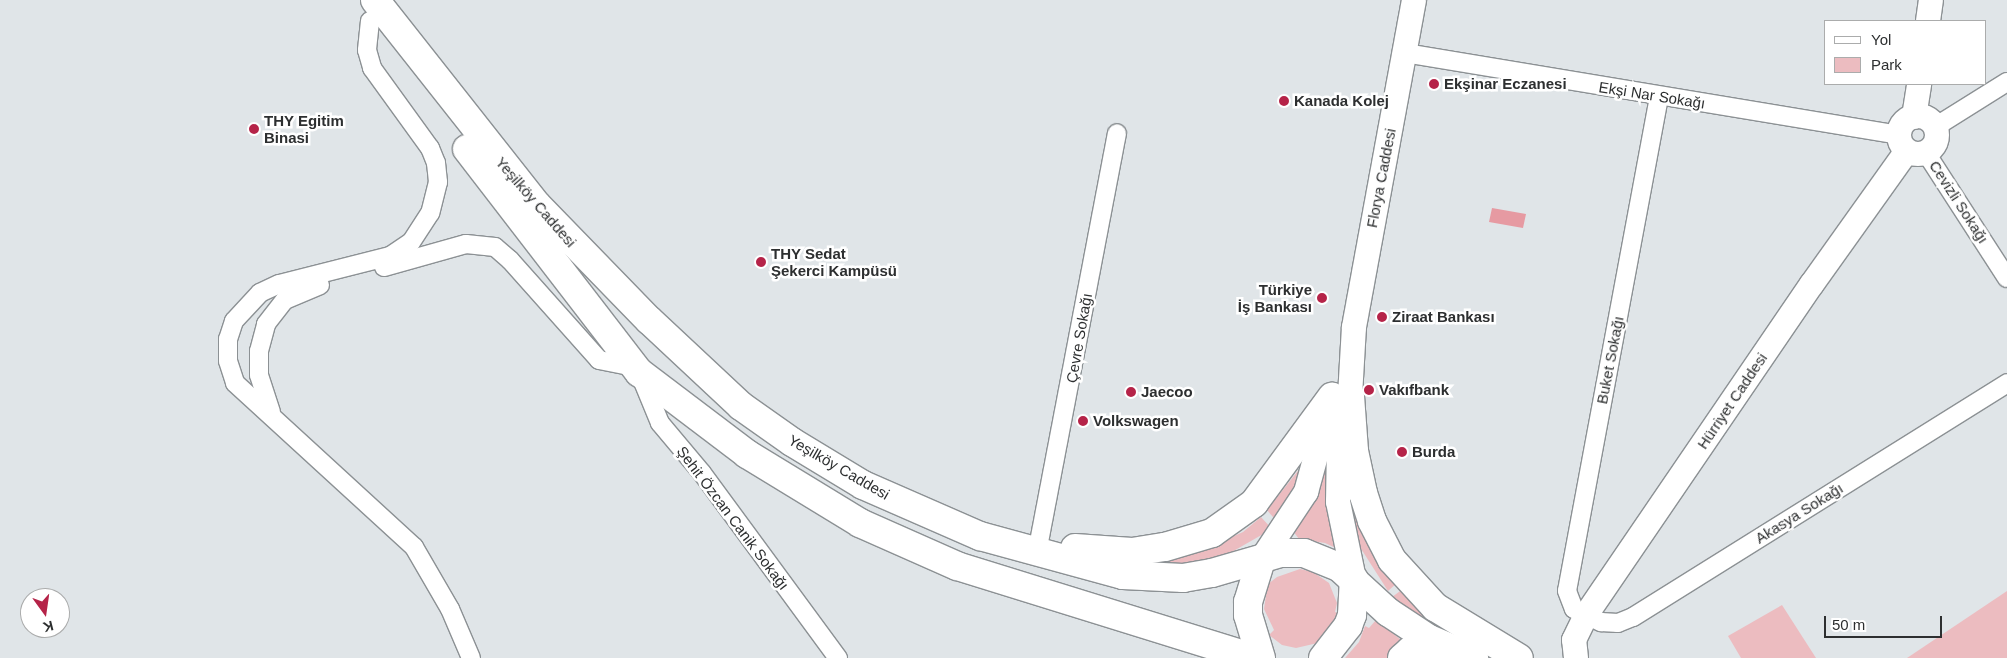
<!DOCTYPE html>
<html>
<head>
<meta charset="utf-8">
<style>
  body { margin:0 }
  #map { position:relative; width:2007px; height:658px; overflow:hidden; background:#e0e5e8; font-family:Arial,sans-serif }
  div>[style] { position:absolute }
  .green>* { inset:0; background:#ecbcc0 }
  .water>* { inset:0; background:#e69aa2 }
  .roads { filter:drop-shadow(1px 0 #8c9194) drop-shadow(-1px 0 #8c9194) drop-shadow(0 1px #8c9194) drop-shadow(0 -1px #8c9194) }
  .street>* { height:18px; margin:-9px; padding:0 9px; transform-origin:9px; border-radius:9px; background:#fff }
  .secondary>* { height:24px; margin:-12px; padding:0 12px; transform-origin:12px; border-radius:12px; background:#fff }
  .secondary>.ring { margin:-12px; padding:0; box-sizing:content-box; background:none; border:24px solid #fff; border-radius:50% }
  .highway>* { height:28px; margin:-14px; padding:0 14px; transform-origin:14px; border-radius:14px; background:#fff }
  .dots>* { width:14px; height:14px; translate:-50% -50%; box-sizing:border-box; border:2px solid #fff; border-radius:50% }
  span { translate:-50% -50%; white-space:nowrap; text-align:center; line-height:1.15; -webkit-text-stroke:5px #fff; paint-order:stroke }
  .poi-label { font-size:15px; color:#2d2f30; font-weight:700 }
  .left { translate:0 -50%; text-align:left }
  .right { translate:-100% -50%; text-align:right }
  .street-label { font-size:15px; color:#2d2f30 }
  .legend { position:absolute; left:1824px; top:20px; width:162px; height:65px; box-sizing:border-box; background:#fff; border:1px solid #abacac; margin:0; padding:6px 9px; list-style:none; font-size:15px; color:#2d2f30 }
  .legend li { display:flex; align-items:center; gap:10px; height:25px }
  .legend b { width:25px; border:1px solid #abacac }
  .north { position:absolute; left:20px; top:588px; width:50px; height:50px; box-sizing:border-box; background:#fff; border:1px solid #abacac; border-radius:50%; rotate:166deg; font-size:14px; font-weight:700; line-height:20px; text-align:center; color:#2d2f30 }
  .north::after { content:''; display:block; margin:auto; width:18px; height:22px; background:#b52348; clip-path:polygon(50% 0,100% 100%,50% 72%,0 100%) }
  .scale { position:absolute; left:1824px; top:616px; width:118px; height:22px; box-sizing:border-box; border:2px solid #2d2f30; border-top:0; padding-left:6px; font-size:15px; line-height:18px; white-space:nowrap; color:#2d2f30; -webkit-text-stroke:4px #fff; paint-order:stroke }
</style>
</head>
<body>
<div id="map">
  <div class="green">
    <div style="clip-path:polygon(1328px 448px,1326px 505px,1340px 550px,1325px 543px,1299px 539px,1293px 531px,1308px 511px,1321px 483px)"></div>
    <div style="clip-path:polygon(1310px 465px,1278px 523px,1267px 510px,1301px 467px)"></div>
    <div style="clip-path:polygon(1352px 491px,1397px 583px,1388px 591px,1358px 544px,1344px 492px)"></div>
    <div style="clip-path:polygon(1261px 517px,1272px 529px,1223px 557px,1195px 565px,1136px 563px,1194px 554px,1243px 532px)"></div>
    <div style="clip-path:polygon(1300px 569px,1313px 572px,1329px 583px,1337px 603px,1335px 612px,1340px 614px,1322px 642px,1296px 648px,1282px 645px,1269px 635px,1274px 630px,1264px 609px,1267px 589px,1264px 587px,1277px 577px)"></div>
    <div style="clip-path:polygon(1403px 589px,1461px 640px,1420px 619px,1392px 597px)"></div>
    <div style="clip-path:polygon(2007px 591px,2007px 658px,1907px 658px)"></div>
    <div style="clip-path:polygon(1782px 605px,1816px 658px,1741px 658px,1728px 636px)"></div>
    <div style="clip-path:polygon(1376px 620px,1405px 643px,1388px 658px,1345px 658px,1359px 642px,1365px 626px,1369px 628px)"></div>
  </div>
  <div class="water">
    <div style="clip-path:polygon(1492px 208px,1526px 214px,1523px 228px,1489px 222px)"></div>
  </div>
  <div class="roads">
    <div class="street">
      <div style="left:370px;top:21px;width:29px;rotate:96deg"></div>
      <div style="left:367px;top:50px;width:19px;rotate:74deg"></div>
      <div style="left:372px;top:68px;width:99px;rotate:54.1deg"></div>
      <div style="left:430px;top:148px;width:16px;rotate:68deg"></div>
      <div style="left:436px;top:163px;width:19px;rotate:84deg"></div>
      <div style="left:438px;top:182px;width:32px;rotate:104deg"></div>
      <div style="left:430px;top:213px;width:35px;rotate:123deg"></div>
      <div style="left:411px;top:242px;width:25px;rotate:146deg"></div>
      <div style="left:390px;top:256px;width:114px;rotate:165.8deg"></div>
      <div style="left:279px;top:284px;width:21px;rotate:155deg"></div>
      <div style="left:260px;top:293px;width:38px;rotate:133deg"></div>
      <div style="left:234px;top:321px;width:19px;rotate:108deg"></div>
      <div style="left:228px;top:339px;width:22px;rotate:90deg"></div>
      <div style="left:228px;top:361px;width:23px;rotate:72deg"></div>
      <div style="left:235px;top:383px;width:243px;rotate:42.5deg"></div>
      <div style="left:414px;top:547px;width:72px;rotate:59.9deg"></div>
      <div style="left:450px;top:609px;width:53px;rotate:66.8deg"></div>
      <div style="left:1405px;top:53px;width:502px;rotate:9.41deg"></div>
      <div style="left:1659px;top:97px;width:502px;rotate:100.55deg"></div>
      <div style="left:1567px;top:591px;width:19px;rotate:69deg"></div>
      <div style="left:1574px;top:609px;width:30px;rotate:26deg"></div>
      <div style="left:1601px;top:622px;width:17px;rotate:3deg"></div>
      <div style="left:1618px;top:623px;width:16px;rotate:-22deg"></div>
      <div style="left:1633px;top:617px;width:441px;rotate:-32deg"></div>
      <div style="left:1935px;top:127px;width:85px;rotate:-32deg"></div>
      <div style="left:1926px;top:153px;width:149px;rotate:57.1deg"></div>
      <div style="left:384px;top:267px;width:85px;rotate:-15.7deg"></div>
      <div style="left:466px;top:244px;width:29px;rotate:6deg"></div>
      <div style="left:495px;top:247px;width:20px;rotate:41deg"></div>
      <div style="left:510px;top:260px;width:134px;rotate:48.3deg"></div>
      <div style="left:599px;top:360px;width:37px;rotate:11deg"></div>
      <div style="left:639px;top:372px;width:55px;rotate:67.6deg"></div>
      <div style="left:660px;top:423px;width:65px;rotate:50deg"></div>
      <div style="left:702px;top:473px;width:230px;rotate:53.7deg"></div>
      <div style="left:271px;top:412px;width:39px;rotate:-108deg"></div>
      <div style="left:259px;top:375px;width:24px;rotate:-90deg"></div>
      <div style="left:259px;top:351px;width:28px;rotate:-75deg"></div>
      <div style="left:266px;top:324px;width:31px;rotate:-52deg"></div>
      <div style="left:285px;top:300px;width:38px;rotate:-23deg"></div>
      <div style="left:1039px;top:542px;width:416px;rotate:-79.2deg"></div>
    </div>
    <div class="secondary">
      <div style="left:1928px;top:21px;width:21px;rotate:-82deg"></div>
      <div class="ring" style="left:1899px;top:116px;width:14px;height:14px"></div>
      <div style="left:1914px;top:117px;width:33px;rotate:-81deg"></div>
      <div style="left:1261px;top:560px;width:82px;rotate:-56.5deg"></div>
      <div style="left:1306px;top:492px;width:94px;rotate:-74.6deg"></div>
      <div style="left:1354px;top:579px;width:79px;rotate:-101.7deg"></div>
      <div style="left:1338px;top:502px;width:59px;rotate:-89deg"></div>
      <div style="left:1339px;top:443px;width:48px;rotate:-76.8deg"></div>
      <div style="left:1350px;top:396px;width:69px;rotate:-86.7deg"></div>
      <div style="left:1354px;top:327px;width:332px;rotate:-79.6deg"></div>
      <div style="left:1576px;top:658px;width:18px;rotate:-96deg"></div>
      <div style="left:1574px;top:640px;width:28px;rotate:-64deg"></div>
      <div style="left:1586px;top:615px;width:401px;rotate:-55.7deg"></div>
      <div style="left:1812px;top:284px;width:163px;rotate:-54.5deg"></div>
    </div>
    <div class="highway">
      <div style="left:375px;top:0;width:261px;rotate:51.7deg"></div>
      <div style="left:537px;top:205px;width:161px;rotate:45.8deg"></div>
      <div style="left:649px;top:320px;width:126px;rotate:43.1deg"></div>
      <div style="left:741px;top:406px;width:62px;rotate:35.2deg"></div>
      <div style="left:792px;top:442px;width:83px;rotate:31.2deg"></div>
      <div style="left:863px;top:485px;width:128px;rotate:23.6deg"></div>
      <div style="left:980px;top:536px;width:148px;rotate:15.3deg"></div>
      <div style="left:1123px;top:575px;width:60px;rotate:2.9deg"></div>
      <div style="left:1183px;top:578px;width:29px;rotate:-10deg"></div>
      <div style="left:1212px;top:573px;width:72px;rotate:-16.2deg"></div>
      <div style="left:1281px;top:553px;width:23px"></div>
      <div style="left:1304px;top:553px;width:38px;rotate:22deg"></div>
      <div style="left:1339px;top:567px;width:67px;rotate:42.6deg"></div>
      <div style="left:1388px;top:612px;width:49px;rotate:33.4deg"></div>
      <div style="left:1429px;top:639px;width:49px;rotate:22.9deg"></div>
      <div style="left:467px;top:149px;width:282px;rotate:52.4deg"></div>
      <div style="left:639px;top:372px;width:136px;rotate:37.2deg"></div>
      <div style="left:747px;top:454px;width:132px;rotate:31.4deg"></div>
      <div style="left:860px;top:523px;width:106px;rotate:23.9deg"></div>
      <div style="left:957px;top:566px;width:312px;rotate:17.2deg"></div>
      <div style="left:1350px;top:396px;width:55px;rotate:85.8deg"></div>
      <div style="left:1354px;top:451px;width:43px;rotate:77.9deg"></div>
      <div style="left:1363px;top:493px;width:29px;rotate:72deg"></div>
      <div style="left:1372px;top:521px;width:44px;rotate:62.9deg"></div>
      <div style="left:1392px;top:560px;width:64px;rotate:47.5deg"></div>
      <div style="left:1435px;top:607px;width:98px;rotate:31.3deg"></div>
      <div style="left:1075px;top:548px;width:57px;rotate:4deg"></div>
      <div style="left:1132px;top:552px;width:33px;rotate:-9deg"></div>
      <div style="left:1165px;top:547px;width:49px;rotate:-16.6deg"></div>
      <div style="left:1212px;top:533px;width:52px;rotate:-35.5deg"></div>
      <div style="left:1254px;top:503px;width:132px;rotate:-53.7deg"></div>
      <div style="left:1261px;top:560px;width:44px;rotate:107.2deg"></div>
      <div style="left:1248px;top:602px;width:13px;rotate:90deg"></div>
      <div style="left:1248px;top:615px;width:45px;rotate:73.2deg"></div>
      <div style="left:1323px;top:658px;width:41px;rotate:-52deg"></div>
      <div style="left:1348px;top:626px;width:12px;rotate:-70deg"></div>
      <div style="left:1352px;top:615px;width:36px;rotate:-87deg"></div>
      <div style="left:1402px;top:658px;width:11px;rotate:-41deg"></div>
      <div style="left:1410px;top:651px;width:12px"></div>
      <div style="left:1422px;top:651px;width:20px;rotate:20deg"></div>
    </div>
  </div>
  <div class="dots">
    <div style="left:1434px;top:84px;background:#b52348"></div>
    <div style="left:1284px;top:101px;background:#b52348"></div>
    <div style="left:254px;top:129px;background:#b52348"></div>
    <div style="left:761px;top:262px;background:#b52348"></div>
    <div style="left:1322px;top:298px;background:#b52348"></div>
    <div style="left:1382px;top:317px;background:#b52348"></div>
    <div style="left:1369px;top:390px;background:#b52348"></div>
    <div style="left:1131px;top:392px;background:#b52348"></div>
    <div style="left:1083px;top:421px;background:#b52348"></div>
    <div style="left:1402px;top:452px;background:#b52348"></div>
  </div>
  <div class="poi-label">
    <span class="left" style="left:1444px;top:84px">Ekşinar Eczanesi</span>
    <span class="left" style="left:1294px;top:101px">Kanada Kolej</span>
    <span class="left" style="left:264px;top:129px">THY Egitim<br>Binasi</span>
    <span class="left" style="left:771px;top:262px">THY Sedat<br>Şekerci Kampüsü</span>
    <span class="right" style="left:1312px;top:298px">Türkiye<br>İş Bankası</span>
    <span class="left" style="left:1392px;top:317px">Ziraat Bankası</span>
    <span class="left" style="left:1379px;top:390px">Vakıfbank</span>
    <span class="left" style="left:1141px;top:392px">Jaecoo</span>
    <span class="left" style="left:1093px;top:421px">Volkswagen</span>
    <span class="left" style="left:1412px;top:452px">Burda</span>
  </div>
  <div class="street-label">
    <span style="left:1652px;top:95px;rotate:9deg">Ekşi Nar Sokağı</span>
    <span style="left:1381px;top:178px;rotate:-79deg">Florya Caddesi</span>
    <span style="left:536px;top:202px;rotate:49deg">Yeşilköy Caddesi</span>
    <span style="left:1959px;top:202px;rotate:57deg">Cevizli Sokağı</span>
    <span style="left:1079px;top:338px;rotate:-80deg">Çevre Sokağı</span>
    <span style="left:1610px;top:360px;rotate:-79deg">Buket Sokağı</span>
    <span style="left:1732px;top:401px;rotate:-56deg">Hürriyet Caddesi</span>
    <span style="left:839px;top:467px;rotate:30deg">Yeşilköy Caddesi</span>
    <span style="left:1799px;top:513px;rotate:-32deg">Akasya Sokağı</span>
    <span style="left:733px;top:518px;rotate:53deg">Şehit Özcan Canik Sokağı</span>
  </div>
  <ul class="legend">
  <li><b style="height:6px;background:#fff"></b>Yol</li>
  <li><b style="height:14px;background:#ecbcc0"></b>Park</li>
  </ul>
  <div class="north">K</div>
  <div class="scale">50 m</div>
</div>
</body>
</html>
